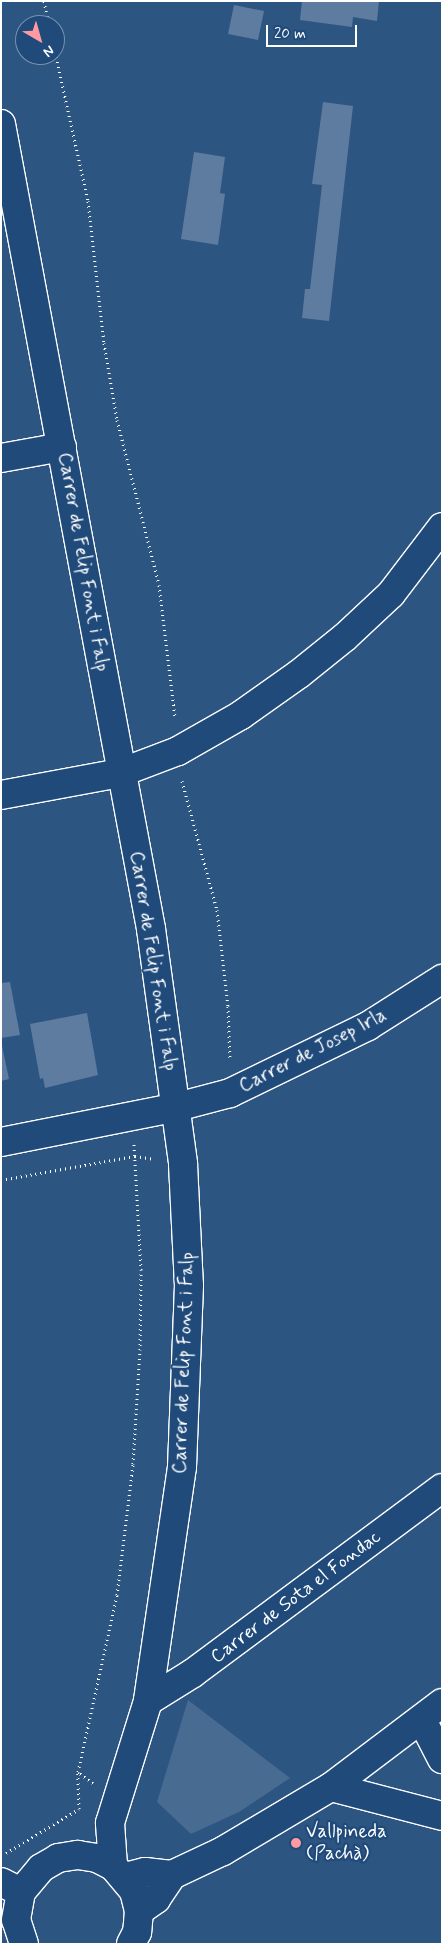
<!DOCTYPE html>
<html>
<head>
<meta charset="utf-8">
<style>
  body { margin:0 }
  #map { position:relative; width:443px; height:1945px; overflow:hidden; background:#2c5582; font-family:Mynerve,sans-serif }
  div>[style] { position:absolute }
  .green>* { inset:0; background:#486b92 }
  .building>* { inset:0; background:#5e7c9f }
  .path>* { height:3px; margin-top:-1.5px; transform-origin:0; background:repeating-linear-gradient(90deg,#fff 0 1px,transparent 0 5px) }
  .roads { filter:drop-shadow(1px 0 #fff) drop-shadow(-1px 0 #fff) drop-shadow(0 1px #fff) drop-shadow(0 -1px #fff) }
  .street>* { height:28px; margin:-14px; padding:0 14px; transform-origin:14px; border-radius:14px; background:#1f4a7a }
  .secondary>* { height:28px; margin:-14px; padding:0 14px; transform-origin:14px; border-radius:14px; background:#1f4a7a }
  .dots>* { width:14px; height:14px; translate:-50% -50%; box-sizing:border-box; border:2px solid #1f4a7a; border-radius:50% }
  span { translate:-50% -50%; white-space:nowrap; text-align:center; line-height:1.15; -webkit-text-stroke:4.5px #1f4a7a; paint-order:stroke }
  .street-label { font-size:19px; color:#fff }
  .poi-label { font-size:19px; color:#fff }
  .left { translate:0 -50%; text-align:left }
  .frame { position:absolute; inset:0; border:2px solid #fff; pointer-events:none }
  .north { position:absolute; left:15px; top:15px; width:50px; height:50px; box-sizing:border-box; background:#1f4a7a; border:1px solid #7992af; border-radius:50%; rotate:142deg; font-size:14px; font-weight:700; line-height:20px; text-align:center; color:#fff }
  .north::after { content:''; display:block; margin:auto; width:18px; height:22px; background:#ff9aa2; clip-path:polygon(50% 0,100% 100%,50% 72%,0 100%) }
  .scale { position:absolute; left:266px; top:25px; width:91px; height:22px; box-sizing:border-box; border:2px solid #fff; border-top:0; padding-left:6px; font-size:15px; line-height:18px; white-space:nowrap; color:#fff; -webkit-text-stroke:4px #1f4a7a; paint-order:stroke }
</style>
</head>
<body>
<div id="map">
  <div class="green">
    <div style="clip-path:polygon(188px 1700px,290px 1778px,239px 1812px,191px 1834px,157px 1802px)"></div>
  </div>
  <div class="building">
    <div style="clip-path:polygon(302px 1px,379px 1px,377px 21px,353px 17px,352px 27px,300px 20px)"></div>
    <div style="clip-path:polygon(234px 5px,264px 11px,258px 40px,228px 34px)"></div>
    <div style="clip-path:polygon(323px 102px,353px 106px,329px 321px,302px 318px,305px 289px,310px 289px,322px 185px,312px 184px)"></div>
    <div style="clip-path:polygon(194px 152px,225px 157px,220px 193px,225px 194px,218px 245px,181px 239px)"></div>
    <div style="clip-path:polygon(10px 982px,20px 1035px,1px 1038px,1px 983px)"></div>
    <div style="clip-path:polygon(87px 1013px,98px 1075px,45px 1088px,43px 1078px,40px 1079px,30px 1024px)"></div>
    <div style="clip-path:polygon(1px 1041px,9px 1079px,1px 1081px)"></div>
  </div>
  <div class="path">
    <div style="left:44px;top:1px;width:25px;rotate:78deg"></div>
    <div style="left:55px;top:52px;width:153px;rotate:77.5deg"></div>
    <div style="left:88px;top:201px;width:143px;rotate:83.6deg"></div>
    <div style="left:104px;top:343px;width:78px;rotate:80.4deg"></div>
    <div style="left:117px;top:420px;width:170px;rotate:75.7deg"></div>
    <div style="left:159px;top:585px;width:134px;rotate:83.1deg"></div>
    <div style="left:182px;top:781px;width:134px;rotate:74.8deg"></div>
    <div style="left:217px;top:910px;width:97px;rotate:83.5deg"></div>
    <div style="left:228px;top:1006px;width:54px;rotate:87.9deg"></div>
    <div style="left:1px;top:1180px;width:136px;rotate:-10.2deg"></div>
    <div style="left:135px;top:1156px;width:18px;rotate:9deg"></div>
    <div style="left:93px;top:1783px;width:19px;rotate:-144deg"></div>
    <div style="left:78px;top:1772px;width:181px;rotate:-77.6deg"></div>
    <div style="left:117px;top:1595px;width:132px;rotate:-83deg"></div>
    <div style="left:133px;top:1464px;width:114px;rotate:-86.5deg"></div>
    <div style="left:140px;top:1350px;width:80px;rotate:-89.3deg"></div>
    <div style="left:141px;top:1270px;width:126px;rotate:-93.2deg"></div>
    <div style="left:6px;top:1853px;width:85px;rotate:-31.1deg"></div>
    <div style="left:79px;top:1809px;width:37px;rotate:-92deg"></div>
  </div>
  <div class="roads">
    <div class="street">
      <div style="left:1px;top:124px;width:819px;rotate:79.44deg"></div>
      <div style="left:151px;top:929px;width:237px;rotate:82.2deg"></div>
      <div style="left:183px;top:1164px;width:121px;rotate:87.2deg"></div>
      <div style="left:189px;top:1285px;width:182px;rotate:92.2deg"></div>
      <div style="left:182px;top:1467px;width:236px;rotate:98.3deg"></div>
      <div style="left:148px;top:1701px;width:128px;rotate:107.3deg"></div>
      <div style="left:110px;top:1823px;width:43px;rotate:86deg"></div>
      <div style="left:1px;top:458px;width:62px;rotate:-10.2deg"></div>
      <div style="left:1px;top:795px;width:121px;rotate:-10.5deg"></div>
      <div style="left:120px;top:773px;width:62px;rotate:-20.8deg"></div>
      <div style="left:178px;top:751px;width:73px;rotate:-29.7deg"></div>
      <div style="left:241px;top:715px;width:71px;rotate:-35.3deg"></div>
      <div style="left:299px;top:674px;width:59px;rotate:-38.8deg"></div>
      <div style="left:345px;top:637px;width:63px;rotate:-43.1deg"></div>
      <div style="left:391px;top:594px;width:84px;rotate:-52.7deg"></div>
      <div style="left:1px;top:1142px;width:179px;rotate:-11.2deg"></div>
      <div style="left:177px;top:1107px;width:55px;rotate:-14.8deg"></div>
      <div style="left:230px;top:1093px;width:153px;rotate:-25.9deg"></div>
      <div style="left:368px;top:1026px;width:88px;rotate:-32.4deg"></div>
      <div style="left:148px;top:1701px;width:53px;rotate:-31.9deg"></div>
      <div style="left:193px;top:1673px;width:310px;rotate:-36.6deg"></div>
      <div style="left:422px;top:1720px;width:44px;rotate:62.9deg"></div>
      <div style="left:331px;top:1787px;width:115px;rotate:14.6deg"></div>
      <div style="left:1px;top:1882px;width:22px;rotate:27deg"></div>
    </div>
    <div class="secondary">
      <div style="left:125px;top:1877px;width:21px;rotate:-14deg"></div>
      <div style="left:145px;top:1872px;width:27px;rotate:6deg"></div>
      <div style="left:172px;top:1875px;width:56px;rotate:-25.2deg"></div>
      <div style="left:223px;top:1851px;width:126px;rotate:-30.7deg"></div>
      <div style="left:331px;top:1787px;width:139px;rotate:-37.1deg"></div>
      <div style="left:139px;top:1911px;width:21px;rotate:-35deg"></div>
      <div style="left:156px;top:1899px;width:29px;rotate:-56deg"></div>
      <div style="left:24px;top:1944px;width:25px;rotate:-108deg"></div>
      <div style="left:16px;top:1920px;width:28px;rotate:-80deg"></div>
      <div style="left:21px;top:1892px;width:31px;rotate:-50deg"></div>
      <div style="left:41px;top:1868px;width:20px;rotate:-30deg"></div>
      <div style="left:58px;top:1858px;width:20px;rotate:-9deg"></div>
      <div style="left:78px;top:1855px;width:19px;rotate:9deg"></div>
      <div style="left:97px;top:1858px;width:18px;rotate:27deg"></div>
      <div style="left:113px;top:1866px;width:33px;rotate:50deg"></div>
      <div style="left:134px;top:1891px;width:21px;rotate:76deg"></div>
      <div style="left:139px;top:1911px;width:21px;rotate:95deg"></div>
      <div style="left:137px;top:1932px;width:13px;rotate:117deg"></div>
    </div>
  </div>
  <div class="dots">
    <div style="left:296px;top:1843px;background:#ff9aa2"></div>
  </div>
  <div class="street-label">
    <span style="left:83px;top:562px;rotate:80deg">Carrer de Felip Font i Falp</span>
    <span style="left:153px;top:961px;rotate:81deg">Carrer de Felip Font i Falp</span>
    <span style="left:313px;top:1051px;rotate:-27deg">Carrer de Josep Irla</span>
    <span style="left:184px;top:1363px;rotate:-88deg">Carrer de Felip Font i Falp</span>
    <span style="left:296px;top:1597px;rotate:-37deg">Carrer de Sota el Fondac</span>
  </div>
  <div class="poi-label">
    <span class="left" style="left:306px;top:1843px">Vallpineda<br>(Pachà)</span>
  </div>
  <div class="frame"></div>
  <div class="north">N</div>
  <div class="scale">20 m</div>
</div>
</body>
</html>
